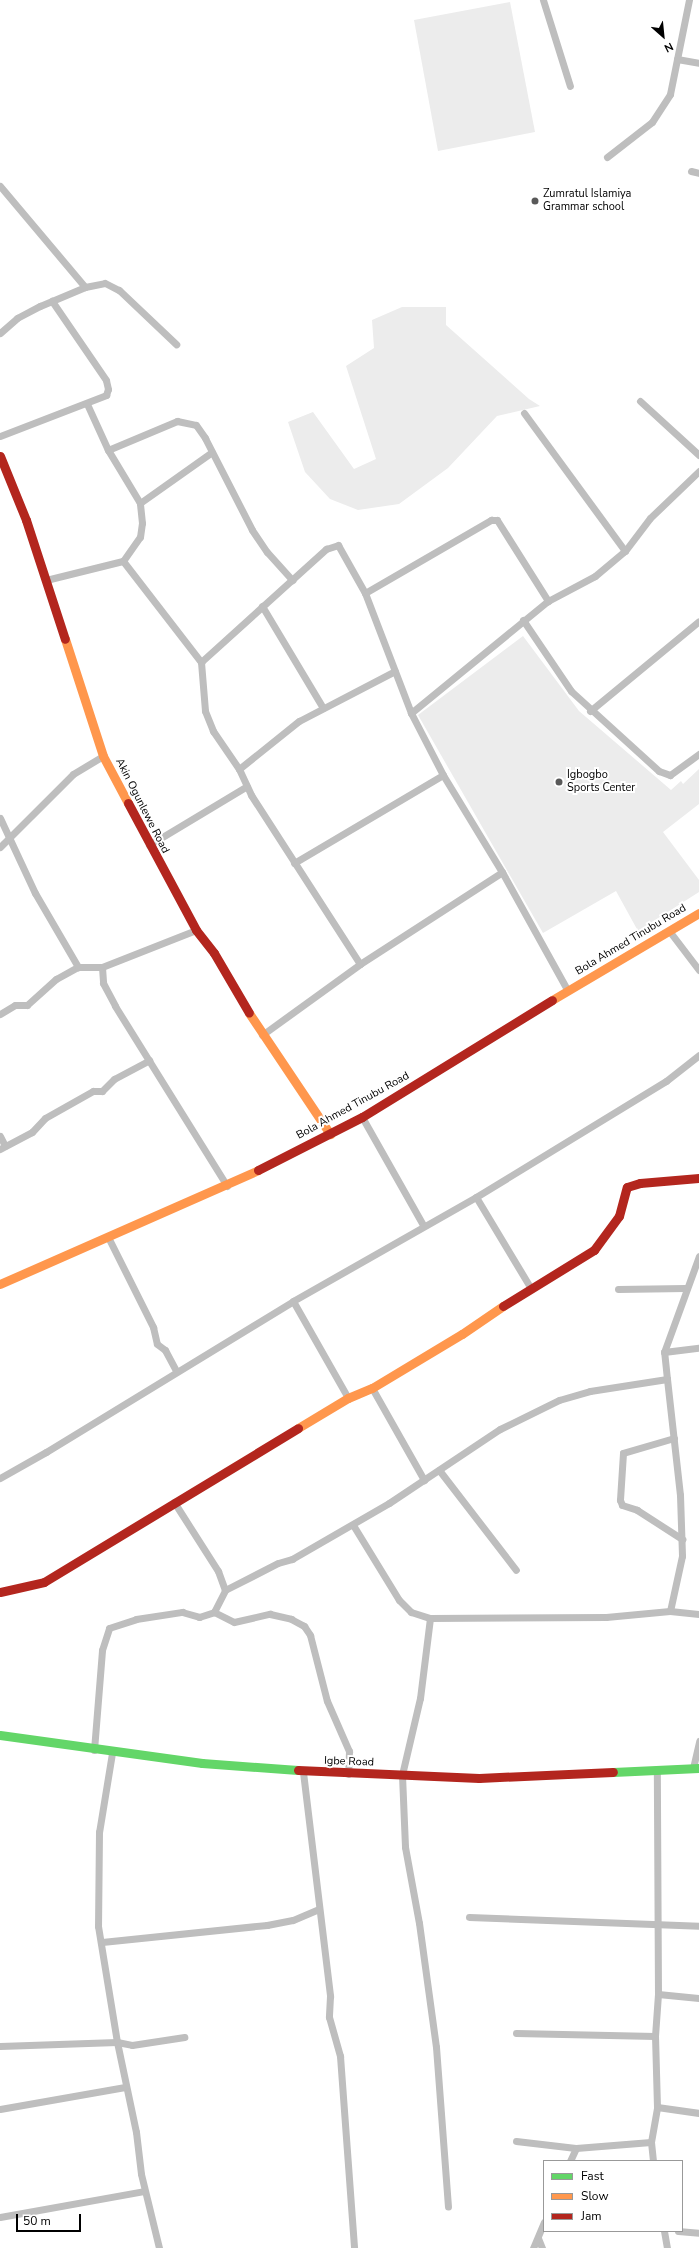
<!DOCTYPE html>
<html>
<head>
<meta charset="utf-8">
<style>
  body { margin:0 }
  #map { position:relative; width:699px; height:2248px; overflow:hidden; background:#fff; font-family:"Nunito Sans",sans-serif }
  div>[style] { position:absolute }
  .green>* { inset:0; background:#ececec }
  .street>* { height:7px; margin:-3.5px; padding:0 3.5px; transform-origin:3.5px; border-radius:3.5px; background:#bebebe }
  .fast>* { height:9px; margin:-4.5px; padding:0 4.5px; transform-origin:4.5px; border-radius:4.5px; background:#63d668 }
  .slow>* { height:9px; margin:-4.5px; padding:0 4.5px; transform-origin:4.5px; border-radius:4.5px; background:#ff974d }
  .jam>* { height:9px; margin:-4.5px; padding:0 4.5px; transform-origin:4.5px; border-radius:4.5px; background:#b3261e }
  .dots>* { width:11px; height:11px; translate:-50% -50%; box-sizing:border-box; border:2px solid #fff; border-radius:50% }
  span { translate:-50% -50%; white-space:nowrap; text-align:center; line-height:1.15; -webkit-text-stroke:4px #fff; paint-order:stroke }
  .poi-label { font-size:11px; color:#000 }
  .left { translate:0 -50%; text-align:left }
  .street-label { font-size:11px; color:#000 }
  .legend { position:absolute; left:543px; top:2160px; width:140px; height:72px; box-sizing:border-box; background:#fff; border:1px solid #999; margin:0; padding:5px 7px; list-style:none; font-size:12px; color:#000 }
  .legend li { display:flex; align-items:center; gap:8px; height:20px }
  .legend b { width:20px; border:1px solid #999 }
  .north { position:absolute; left:643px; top:16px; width:40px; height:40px; -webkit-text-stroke:3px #fff; paint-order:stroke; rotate:153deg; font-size:11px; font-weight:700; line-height:16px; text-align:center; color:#000 }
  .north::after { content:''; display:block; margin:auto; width:14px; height:18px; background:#000; clip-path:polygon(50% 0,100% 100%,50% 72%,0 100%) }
  .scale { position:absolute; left:16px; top:2214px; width:65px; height:18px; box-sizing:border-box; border:2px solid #000; border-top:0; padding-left:5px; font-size:12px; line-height:14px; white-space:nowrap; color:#000; -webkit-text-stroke:3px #fff; paint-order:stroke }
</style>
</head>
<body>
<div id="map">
  <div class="green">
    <div style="clip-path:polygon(510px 2px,535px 132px,438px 151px,414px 20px)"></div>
    <div style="clip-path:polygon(402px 307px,446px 307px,446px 325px,529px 399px,540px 406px,497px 416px,448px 468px,399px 504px,358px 510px,330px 499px,305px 472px,288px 422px,313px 412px,354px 469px,376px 459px,346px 366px,374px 348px,372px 320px)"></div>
    <div style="clip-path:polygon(523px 636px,579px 711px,671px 790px,681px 781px,683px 784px,699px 769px,699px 804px,663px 832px,699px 880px,699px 892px,638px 931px,616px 891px,543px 933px,418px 715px)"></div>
  </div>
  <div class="street">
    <div style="left:543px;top:0;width:90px;rotate:72.6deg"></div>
    <div style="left:677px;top:59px;width:22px;rotate:10deg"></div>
    <div style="left:607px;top:157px;width:57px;rotate:-37.9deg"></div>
    <div style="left:652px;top:122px;width:33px;rotate:-57deg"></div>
    <div style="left:670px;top:94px;width:96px;rotate:-78.6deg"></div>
    <div style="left:691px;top:171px;width:8px;rotate:14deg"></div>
    <div style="left:0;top:186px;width:132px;rotate:49.9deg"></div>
    <div style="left:0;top:333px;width:23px;rotate:-41deg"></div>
    <div style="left:17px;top:318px;width:26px;rotate:-28deg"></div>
    <div style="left:40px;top:306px;width:49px;rotate:-22.9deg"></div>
    <div style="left:85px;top:287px;width:20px;rotate:-11deg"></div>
    <div style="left:105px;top:283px;width:16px;rotate:27deg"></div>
    <div style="left:119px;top:290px;width:79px;rotate:43.5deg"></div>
    <div style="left:640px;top:401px;width:80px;rotate:42.5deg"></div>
    <div style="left:524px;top:413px;width:171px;rotate:53.8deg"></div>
    <div style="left:0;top:436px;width:114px;rotate:-21.1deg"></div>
    <div style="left:106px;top:395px;width:6px;rotate:-72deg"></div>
    <div style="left:108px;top:389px;width:9px;rotate:-103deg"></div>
    <div style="left:106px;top:380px;width:96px;rotate:-124.4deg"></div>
    <div style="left:108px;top:450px;width:75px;rotate:-22.8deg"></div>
    <div style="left:177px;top:421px;width:19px;rotate:12deg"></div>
    <div style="left:196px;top:425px;width:16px;rotate:55deg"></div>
    <div style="left:205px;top:438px;width:103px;rotate:62.9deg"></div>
    <div style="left:252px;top:530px;width:27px;rotate:56deg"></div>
    <div style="left:267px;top:552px;width:38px;rotate:48deg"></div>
    <div style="left:140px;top:503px;width:88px;rotate:-35.3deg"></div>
    <div style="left:123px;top:561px;width:128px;rotate:52.3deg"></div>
    <div style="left:201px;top:662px;width:49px;rotate:85.3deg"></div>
    <div style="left:205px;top:711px;width:22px;rotate:68deg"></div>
    <div style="left:213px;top:731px;width:46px;rotate:55.6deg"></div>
    <div style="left:239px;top:769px;width:29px;rotate:65deg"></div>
    <div style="left:251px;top:795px;width:201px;rotate:57.2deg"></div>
    <div style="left:46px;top:580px;width:79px;rotate:-13.9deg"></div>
    <div style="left:123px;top:561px;width:29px;rotate:-55deg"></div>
    <div style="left:140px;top:537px;width:14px;rotate:-82deg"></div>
    <div style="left:142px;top:523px;width:20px;rotate:-96deg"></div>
    <div style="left:140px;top:503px;width:62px;rotate:-121.1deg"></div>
    <div style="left:108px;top:450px;width:51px;rotate:-114.5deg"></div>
    <div style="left:365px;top:593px;width:146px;rotate:-30.1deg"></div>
    <div style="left:491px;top:520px;width:6px"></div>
    <div style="left:497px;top:520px;width:96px;rotate:57.8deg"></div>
    <div style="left:262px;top:606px;width:119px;rotate:59.1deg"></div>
    <div style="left:523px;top:620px;width:86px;rotate:55.9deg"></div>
    <div style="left:571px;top:691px;width:119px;rotate:42.3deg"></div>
    <div style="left:659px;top:771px;width:12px;rotate:20deg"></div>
    <div style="left:670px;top:775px;width:36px;rotate:-36deg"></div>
    <div style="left:201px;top:662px;width:169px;rotate:-42.1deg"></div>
    <div style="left:326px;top:549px;width:13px;rotate:-18deg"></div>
    <div style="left:338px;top:545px;width:55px;rotate:60.6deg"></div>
    <div style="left:365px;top:593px;width:129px;rotate:69deg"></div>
    <div style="left:411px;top:713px;width:70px;rotate:62.7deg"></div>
    <div style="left:443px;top:775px;width:114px;rotate:58.7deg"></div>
    <div style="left:502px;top:872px;width:136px;rotate:61deg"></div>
    <div style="left:590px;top:711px;width:141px;rotate:-39.5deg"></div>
    <div style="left:411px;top:713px;width:177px;rotate:-39.3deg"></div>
    <div style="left:548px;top:601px;width:53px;rotate:-28deg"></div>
    <div style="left:595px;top:576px;width:39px;rotate:-40deg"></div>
    <div style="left:625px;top:551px;width:41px;rotate:-52.9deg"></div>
    <div style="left:650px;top:518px;width:68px;rotate:-43.8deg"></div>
    <div style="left:239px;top:769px;width:77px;rotate:-38.7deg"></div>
    <div style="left:299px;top:721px;width:108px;rotate:-27.5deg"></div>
    <div style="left:0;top:818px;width:83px;rotate:65deg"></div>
    <div style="left:35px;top:893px;width:86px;rotate:59.8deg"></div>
    <div style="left:149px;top:845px;width:114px;rotate:-31deg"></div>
    <div style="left:0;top:847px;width:103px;rotate:-45deg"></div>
    <div style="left:73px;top:774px;width:35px;rotate:-31deg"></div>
    <div style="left:294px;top:863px;width:173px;rotate:-30.6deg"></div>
    <div style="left:670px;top:932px;width:48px;rotate:52.7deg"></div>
    <div style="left:102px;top:967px;width:16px;rotate:86deg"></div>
    <div style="left:103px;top:983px;width:26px;rotate:62deg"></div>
    <div style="left:115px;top:1006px;width:212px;rotate:58.1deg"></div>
    <div style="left:0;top:1014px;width:17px;rotate:-31deg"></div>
    <div style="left:15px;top:1005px;width:12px"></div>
    <div style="left:27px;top:1005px;width:39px;rotate:-42deg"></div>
    <div style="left:56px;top:979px;width:25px;rotate:-29deg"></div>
    <div style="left:78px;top:967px;width:24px"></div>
    <div style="left:102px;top:967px;width:101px;rotate:-21.5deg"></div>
    <div style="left:262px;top:1035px;width:121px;rotate:-35.9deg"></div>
    <div style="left:360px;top:964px;width:169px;rotate:-32.9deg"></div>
    <div style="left:362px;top:1117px;width:124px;rotate:60.5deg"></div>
    <div style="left:0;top:1136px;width:11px;rotate:63deg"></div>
    <div style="left:0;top:1149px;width:36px;rotate:-28deg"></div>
    <div style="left:32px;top:1132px;width:19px;rotate:-47deg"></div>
    <div style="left:45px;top:1118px;width:55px;rotate:-29.4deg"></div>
    <div style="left:93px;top:1091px;width:9px"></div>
    <div style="left:102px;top:1091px;width:17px;rotate:-45deg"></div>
    <div style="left:114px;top:1079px;width:40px;rotate:-28deg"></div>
    <div style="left:476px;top:1197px;width:105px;rotate:59deg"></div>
    <div style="left:108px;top:1237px;width:101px;rotate:63.4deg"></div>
    <div style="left:153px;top:1327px;width:17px;rotate:77deg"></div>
    <div style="left:157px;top:1344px;width:10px;rotate:37deg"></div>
    <div style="left:165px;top:1350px;width:24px;rotate:62deg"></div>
    <div style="left:699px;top:1256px;width:102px;rotate:110deg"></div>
    <div style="left:664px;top:1352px;width:35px;rotate:-7deg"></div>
    <div style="left:618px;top:1289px;width:67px;rotate:-0.9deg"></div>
    <div style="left:293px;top:1301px;width:112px;rotate:60.4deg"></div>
    <div style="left:667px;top:1379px;width:117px;rotate:83.6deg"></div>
    <div style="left:680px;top:1495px;width:61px;rotate:88.1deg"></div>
    <div style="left:682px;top:1556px;width:56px;rotate:102.3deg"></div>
    <div style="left:372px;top:1388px;width:106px;rotate:60.5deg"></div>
    <div style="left:674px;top:1438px;width:53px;rotate:163.6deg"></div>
    <div style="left:623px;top:1453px;width:47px;rotate:93.7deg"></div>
    <div style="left:620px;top:1500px;width:5px;rotate:68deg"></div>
    <div style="left:622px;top:1505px;width:16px;rotate:18deg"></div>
    <div style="left:637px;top:1510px;width:54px;rotate:32.8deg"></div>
    <div style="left:439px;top:1470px;width:126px;rotate:52.4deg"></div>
    <div style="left:0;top:1478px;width:53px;rotate:-29.5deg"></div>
    <div style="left:46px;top:1452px;width:289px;rotate:-31.4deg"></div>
    <div style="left:293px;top:1301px;width:210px;rotate:-29.6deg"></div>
    <div style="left:476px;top:1197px;width:223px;rotate:-31.4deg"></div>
    <div style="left:666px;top:1081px;width:42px;rotate:-38.2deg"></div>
    <div style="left:174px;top:1502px;width:82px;rotate:57.5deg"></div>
    <div style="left:218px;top:1571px;width:20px;rotate:70deg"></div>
    <div style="left:353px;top:1525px;width:88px;rotate:58.5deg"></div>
    <div style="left:399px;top:1600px;width:17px;rotate:45deg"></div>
    <div style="left:411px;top:1612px;width:20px;rotate:18deg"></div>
    <div style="left:430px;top:1618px;width:176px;rotate:-0.3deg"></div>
    <div style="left:606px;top:1617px;width:64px;rotate:-5.4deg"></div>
    <div style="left:670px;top:1611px;width:29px;rotate:6deg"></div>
    <div style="left:214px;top:1612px;width:22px;rotate:27deg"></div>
    <div style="left:234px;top:1622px;width:37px;rotate:-13deg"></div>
    <div style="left:270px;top:1614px;width:22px;rotate:13deg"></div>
    <div style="left:291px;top:1619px;width:15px;rotate:28deg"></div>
    <div style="left:304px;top:1626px;width:11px;rotate:56deg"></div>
    <div style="left:310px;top:1635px;width:68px;rotate:75.6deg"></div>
    <div style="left:327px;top:1701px;width:55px;rotate:66.3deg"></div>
    <div style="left:349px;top:1751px;width:23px;rotate:92deg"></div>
    <div style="left:430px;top:1618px;width:81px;rotate:97.1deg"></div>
    <div style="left:420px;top:1698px;width:79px;rotate:103.2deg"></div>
    <div style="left:402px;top:1775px;width:72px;rotate:87.6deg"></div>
    <div style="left:405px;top:1847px;width:77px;rotate:79.6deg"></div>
    <div style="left:419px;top:1923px;width:125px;rotate:82.2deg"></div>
    <div style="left:436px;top:2047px;width:160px;rotate:85.7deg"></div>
    <div style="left:94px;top:1750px;width:100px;rotate:-85.4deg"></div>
    <div style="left:102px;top:1650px;width:23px;rotate:-72deg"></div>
    <div style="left:109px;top:1628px;width:28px;rotate:-18deg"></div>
    <div style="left:136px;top:1619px;width:47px;rotate:-8.7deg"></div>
    <div style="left:182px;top:1612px;width:18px;rotate:16deg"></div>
    <div style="left:199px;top:1617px;width:16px;rotate:-18deg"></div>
    <div style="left:214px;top:1612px;width:25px;rotate:-63deg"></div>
    <div style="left:225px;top:1590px;width:59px;rotate:-27deg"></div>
    <div style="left:278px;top:1563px;width:15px;rotate:-16deg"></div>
    <div style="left:292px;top:1559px;width:112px;rotate:-30deg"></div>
    <div style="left:389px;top:1503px;width:133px;rotate:-33.7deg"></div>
    <div style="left:500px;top:1429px;width:66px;rotate:-26.2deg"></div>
    <div style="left:559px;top:1400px;width:32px;rotate:-16deg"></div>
    <div style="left:590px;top:1391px;width:78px;rotate:-8.9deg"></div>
    <div style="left:667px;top:1379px;width:27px;rotate:-96deg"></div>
    <div style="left:112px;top:1753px;width:80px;rotate:99.3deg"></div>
    <div style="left:99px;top:1832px;width:94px;rotate:90.6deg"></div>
    <div style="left:98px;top:1926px;width:118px;rotate:80.7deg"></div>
    <div style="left:117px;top:2042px;width:92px;rotate:78.1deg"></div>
    <div style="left:136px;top:2132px;width:42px;rotate:83.2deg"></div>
    <div style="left:141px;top:2174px;width:76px;rotate:76.3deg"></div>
    <div style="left:693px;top:1768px;width:28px;rotate:-77deg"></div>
    <div style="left:303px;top:1772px;width:226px;rotate:83.1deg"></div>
    <div style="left:330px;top:1996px;width:21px;rotate:93deg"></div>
    <div style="left:329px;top:2017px;width:41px;rotate:74.2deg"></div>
    <div style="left:340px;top:2056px;width:193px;rotate:85.8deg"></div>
    <div style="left:469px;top:1917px;width:230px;rotate:2.2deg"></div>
    <div style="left:102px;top:1942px;width:166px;rotate:-5.9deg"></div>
    <div style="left:267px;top:1925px;width:26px;rotate:-11deg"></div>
    <div style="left:293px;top:1920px;width:28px;rotate:-23deg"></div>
    <div style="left:658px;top:1994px;width:41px;rotate:5.6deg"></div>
    <div style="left:516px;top:2033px;width:139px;rotate:1.2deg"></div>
    <div style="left:0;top:2046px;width:117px;rotate:-2deg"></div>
    <div style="left:117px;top:2042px;width:15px;rotate:11deg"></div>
    <div style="left:132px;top:2045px;width:53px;rotate:-8.7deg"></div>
    <div style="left:657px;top:2107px;width:42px;rotate:8.1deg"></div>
    <div style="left:0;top:2109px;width:127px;rotate:-10deg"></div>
    <div style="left:516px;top:2141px;width:60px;rotate:6.7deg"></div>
    <div style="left:576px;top:2148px;width:75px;rotate:-4.6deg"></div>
    <div style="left:570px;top:2161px;width:14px;rotate:-65deg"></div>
    <div style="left:653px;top:2161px;width:19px;rotate:-96deg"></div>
    <div style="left:651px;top:2142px;width:36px;rotate:-80deg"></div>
    <div style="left:657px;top:2107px;width:71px;rotate:-91.6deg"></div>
    <div style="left:655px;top:2036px;width:42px;rotate:-85.9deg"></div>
    <div style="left:658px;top:1994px;width:222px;rotate:-90.3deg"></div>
    <div style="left:0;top:2217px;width:146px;rotate:-10.2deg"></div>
    <div style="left:664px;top:2231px;width:17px;rotate:80deg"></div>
    <div style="left:678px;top:2231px;width:21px;rotate:5deg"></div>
    <div style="left:538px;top:2238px;width:11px;rotate:68deg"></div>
    <div style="left:533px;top:2248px;width:28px;rotate:-67deg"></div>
  </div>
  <div class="fast">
    <div style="left:0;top:1735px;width:204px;rotate:7.9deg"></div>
    <div style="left:202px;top:1763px;width:96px;rotate:4.2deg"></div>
    <div style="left:613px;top:1772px;width:86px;rotate:-2.7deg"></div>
  </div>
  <div class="slow">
    <div style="left:65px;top:639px;width:123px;rotate:72deg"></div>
    <div style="left:103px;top:756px;width:53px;rotate:62deg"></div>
    <div style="left:552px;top:1000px;width:171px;rotate:-30.6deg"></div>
    <div style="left:249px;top:1013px;width:146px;rotate:56.2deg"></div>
    <div style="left:0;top:1284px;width:282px;rotate:-23.8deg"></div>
    <div style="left:298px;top:1428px;width:58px;rotate:-31deg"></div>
    <div style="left:348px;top:1398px;width:26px;rotate:-23deg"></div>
    <div style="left:372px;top:1388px;width:105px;rotate:-31deg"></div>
    <div style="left:462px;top:1334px;width:50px;rotate:-34.3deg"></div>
  </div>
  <div class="jam">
    <div style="left:0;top:456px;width:69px;rotate:67.9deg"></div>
    <div style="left:26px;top:520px;width:125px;rotate:71.9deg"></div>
    <div style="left:128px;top:803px;width:144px;rotate:61.8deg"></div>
    <div style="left:196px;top:930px;width:29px;rotate:52deg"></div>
    <div style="left:214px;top:953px;width:69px;rotate:59.7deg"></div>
    <div style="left:258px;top:1170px;width:117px;rotate:-27deg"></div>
    <div style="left:362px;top:1117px;width:223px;rotate:-31.6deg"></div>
    <div style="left:503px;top:1306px;width:107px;rotate:-31.6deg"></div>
    <div style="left:594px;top:1250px;width:42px;rotate:-53.7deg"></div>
    <div style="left:619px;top:1216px;width:30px;rotate:-75deg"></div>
    <div style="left:627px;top:1187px;width:14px;rotate:-17deg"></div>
    <div style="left:640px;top:1183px;width:59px;rotate:-4.8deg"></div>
    <div style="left:0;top:1592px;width:45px;rotate:-12.8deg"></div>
    <div style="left:44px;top:1582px;width:297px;rotate:-31.2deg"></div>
    <div style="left:298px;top:1770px;width:181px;rotate:2.5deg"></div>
    <div style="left:479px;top:1778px;width:134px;rotate:-2.6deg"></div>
  </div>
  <div class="dots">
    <div style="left:535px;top:201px;background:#595959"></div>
    <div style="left:559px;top:782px;background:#595959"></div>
  </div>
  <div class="poi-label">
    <span class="left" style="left:543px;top:201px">Zumratul Islamiya<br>Grammar school</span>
    <span class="left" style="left:567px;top:782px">Igbogbo<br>Sports Center</span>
  </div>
  <div class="street-label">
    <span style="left:142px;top:806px;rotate:63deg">Akin Ogunlewe Road</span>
    <span style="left:631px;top:940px;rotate:-31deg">Bola Ahmed Tinubu Road</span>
    <span style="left:353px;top:1106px;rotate:-29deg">Bola Ahmed Tinubu Road</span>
    <span style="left:349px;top:1762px;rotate:2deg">Igbe Road</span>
  </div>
  <ul class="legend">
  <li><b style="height:5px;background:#63d668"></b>Fast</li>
  <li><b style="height:5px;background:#ff974d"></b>Slow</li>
  <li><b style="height:5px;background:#b3261e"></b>Jam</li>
  </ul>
  <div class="north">N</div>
  <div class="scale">50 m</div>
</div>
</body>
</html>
